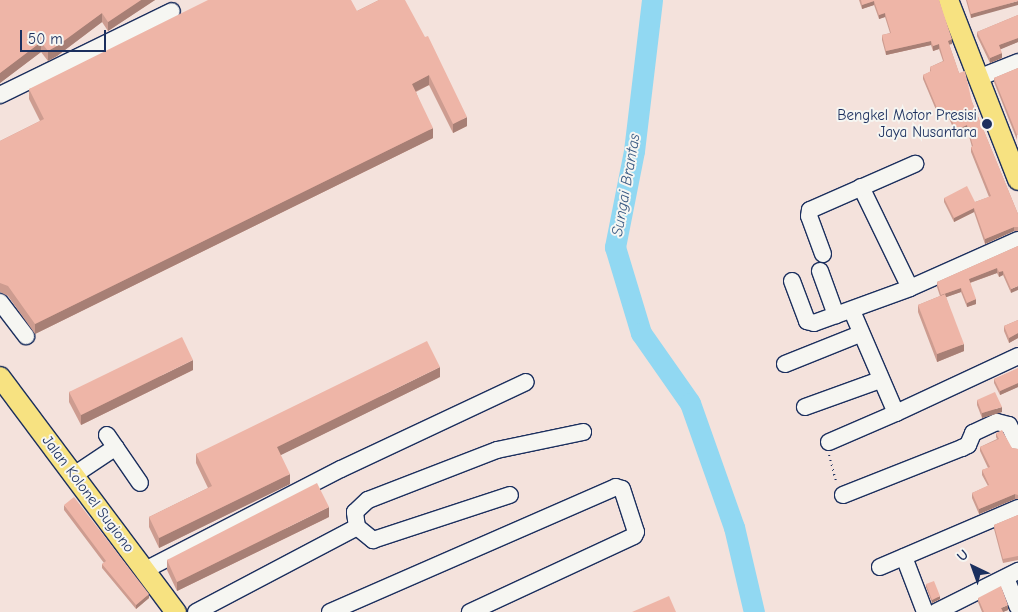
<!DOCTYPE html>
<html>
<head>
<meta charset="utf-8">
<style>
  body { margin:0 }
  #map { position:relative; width:1018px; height:612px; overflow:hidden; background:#f4e2dc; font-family:"Comic Neue",sans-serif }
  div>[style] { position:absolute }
  .river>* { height:21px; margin:-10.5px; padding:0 10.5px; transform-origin:10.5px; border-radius:10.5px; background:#91d8f2 }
  .path>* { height:2px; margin-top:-1px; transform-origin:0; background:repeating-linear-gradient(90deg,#1b2f5e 0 1px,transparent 0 5px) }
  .roads { filter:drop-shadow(1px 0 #1b2f5e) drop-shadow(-1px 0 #1b2f5e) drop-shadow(0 1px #1b2f5e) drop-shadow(0 -1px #1b2f5e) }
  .minor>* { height:16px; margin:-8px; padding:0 8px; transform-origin:8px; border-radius:8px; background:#f6f6f2 }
  .major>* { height:20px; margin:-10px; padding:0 10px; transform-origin:10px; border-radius:10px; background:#f7e281 }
  .wall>* { inset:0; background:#cd9c90 }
  .shaded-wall>* { inset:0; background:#a77f75 }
  .building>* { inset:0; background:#eeb5a7 }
  .dots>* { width:14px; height:14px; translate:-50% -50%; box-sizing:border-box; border:2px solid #f6f6f2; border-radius:50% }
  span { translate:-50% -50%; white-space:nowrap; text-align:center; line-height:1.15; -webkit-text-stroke:4px #f6f6f2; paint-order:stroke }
  .poi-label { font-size:15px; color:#1b2f5e }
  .right { translate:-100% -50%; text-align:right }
  .street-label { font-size:15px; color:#1b2f5e }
  .water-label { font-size:16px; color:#385983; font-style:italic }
  .north { position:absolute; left:948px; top:542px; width:50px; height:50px; -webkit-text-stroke:4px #f6f6f2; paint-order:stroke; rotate:318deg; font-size:14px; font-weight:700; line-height:20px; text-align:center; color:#1b2f5e }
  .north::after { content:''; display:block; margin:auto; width:18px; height:22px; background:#1b2f5e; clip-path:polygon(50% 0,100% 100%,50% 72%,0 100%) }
  .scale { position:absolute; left:20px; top:30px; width:86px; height:22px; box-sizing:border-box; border:2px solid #1b2f5e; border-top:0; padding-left:6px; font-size:15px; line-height:18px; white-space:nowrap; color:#1b2f5e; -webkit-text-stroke:4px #f6f6f2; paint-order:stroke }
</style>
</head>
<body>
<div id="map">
  <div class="river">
    <div style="left:652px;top:0;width:152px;rotate:96.8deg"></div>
    <div style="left:634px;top:151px;width:98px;rotate:101.2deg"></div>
    <div style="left:615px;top:247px;width:90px;rotate:73.2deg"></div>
    <div style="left:641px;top:333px;width:85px;rotate:55deg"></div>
    <div style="left:690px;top:403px;width:132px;rotate:70.5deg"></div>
    <div style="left:734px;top:527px;width:87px;rotate:76.8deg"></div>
  </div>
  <div class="path">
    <div style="left:829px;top:455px;width:28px;rotate:75deg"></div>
  </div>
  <div class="roads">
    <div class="minor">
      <div style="left:978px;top:78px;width:43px;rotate:-21.8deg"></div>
      <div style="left:0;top:95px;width:191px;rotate:-26deg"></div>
      <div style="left:861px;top:187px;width:112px;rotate:64.1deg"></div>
      <div style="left:823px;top:254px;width:40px;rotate:-110.2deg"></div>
      <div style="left:809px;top:216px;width:6px;rotate:-81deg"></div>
      <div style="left:810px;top:210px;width:115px;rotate:-23.7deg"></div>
      <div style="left:820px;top:271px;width:47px;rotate:70deg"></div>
      <div style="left:792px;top:281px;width:43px;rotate:69.4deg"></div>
      <div style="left:807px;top:321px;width:7px;rotate:16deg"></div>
      <div style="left:814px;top:323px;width:102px;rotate:-20deg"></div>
      <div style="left:910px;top:288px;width:118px;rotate:-24deg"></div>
      <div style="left:0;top:302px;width:43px;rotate:52.6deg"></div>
      <div style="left:852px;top:311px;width:111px;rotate:66.7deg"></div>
      <div style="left:896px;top:413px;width:135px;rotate:-25deg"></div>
      <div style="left:785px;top:364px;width:81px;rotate:-21.8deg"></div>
      <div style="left:805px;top:407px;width:80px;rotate:-19.8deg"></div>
      <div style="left:107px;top:435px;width:58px;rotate:55.5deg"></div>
      <div style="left:829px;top:442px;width:73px;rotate:-23.4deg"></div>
      <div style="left:74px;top:475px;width:50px;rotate:-33.7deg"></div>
      <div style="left:843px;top:495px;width:128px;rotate:-21.6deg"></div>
      <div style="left:962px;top:448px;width:7px;rotate:-27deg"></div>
      <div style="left:968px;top:445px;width:13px;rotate:-67deg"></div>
      <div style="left:973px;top:433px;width:26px;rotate:-25deg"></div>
      <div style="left:997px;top:422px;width:12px;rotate:14deg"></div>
      <div style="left:1009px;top:425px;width:22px;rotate:66deg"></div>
      <div style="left:357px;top:527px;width:21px;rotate:39deg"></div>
      <div style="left:373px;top:540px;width:144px;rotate:-18.2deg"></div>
      <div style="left:904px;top:557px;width:59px;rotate:69.1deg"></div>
      <div style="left:880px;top:567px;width:150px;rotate:-23.1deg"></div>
      <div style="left:145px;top:570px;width:220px;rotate:-27.3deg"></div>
      <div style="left:341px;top:469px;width:204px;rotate:-25.2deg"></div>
      <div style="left:1006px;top:578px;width:31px;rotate:68deg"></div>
      <div style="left:196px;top:612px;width:182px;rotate:-27.8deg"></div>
      <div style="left:357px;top:527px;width:15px;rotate:-98deg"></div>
      <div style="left:355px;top:512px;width:18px;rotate:-43deg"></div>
      <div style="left:368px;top:500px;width:138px;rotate:-21.2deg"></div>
      <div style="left:497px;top:450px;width:88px;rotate:-11.8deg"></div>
      <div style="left:330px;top:612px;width:312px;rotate:-23.6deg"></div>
      <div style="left:616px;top:487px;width:6px;rotate:18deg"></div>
      <div style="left:622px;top:489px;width:45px;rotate:72deg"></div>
      <div style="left:636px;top:532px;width:4px;rotate:117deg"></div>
      <div style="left:634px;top:536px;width:181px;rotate:155.1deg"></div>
      <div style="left:936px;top:612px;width:92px;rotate:-26.6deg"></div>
    </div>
    <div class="major">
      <div style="left:948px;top:0;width:193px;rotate:68.7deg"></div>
      <div style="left:0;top:377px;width:294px;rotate:53.2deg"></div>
    </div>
  </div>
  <div class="wall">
    <div style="clip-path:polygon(0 0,155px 0,108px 31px,102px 22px,57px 56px,48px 61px,41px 52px,0 83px)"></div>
    <div style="clip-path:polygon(379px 0,467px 126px,453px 133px,429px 85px,416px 92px,433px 138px,35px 334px,8px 296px,0 292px,0 141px,40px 121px,29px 99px,29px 89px,357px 11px)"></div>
    <div style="clip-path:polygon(859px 0,939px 0,952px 44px,949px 44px,959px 73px,972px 102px,1018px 214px,1018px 231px,1014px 231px,985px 244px,974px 212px,954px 222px,944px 202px,944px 198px,975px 202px,989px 197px,971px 152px,971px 147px,972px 147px,967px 129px,956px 134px,947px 114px,939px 117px,923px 79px,923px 75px,930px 72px,930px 67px,943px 61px,939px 49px,933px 51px,931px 45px,886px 55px,882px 40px,882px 35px,890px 33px,885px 17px,879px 19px,874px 5px,862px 9px)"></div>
    <div style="clip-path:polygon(966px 0,1018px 0,971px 18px)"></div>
    <div style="clip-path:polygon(1018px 15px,1018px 42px,1000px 49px,1002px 58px,990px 63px,977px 36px,977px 32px)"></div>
    <div style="clip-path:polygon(1018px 68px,1017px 140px,994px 82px,994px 78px)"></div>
    <div style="clip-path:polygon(1018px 246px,1011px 293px,1003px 275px,999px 277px,997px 273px,970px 283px,976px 304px,967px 307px,961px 292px,946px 297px,964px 351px,937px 362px,918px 312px,918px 305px,940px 296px,937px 287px,937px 282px)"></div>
    <div style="clip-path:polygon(1018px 320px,1018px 338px,1009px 343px,1004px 331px,1004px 326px)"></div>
    <div style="clip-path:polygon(1018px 369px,1018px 387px,1000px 395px,994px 383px,994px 379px)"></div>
    <div style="clip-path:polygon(193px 370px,81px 425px,69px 402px,69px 392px)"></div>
    <div style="clip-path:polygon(440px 377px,280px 455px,290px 484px,159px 548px,149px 527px,149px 517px,208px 488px,196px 463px,196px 454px)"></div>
    <div style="clip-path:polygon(977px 400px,1002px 412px,982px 418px,977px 405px)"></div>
    <div style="clip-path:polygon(996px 433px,1012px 448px,1018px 449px,1018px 499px,1015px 499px,979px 514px,972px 498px,972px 493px,988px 486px,982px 475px,982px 470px,988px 468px,980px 451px,980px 447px,997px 439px,996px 437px)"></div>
    <div style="clip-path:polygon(64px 505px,149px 598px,136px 609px,102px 568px,102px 564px,104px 563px,64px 510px)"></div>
    <div style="clip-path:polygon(1018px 515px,1018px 560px,1003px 563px,994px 529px,994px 525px)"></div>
    <div style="clip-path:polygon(329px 517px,177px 591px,167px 570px,167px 560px)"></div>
    <div style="clip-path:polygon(926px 584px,940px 599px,932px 603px,926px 587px)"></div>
    <div style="clip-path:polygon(978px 598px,1008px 610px,1003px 612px,982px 612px,978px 602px)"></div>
  </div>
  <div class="shaded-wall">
    <div style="clip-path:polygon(141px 0,155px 0,108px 31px,108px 22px)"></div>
    <div style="clip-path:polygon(874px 1px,874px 5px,862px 9px,862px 5px)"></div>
    <div style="clip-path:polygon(1018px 1px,1018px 5px,971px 18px,971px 14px)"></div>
    <div style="clip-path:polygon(102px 13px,102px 22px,57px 56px,48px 61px,48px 51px)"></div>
    <div style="clip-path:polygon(885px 13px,885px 17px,879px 19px,879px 15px)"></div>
    <div style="clip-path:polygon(1018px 38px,1018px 42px,999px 50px,999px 45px)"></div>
    <div style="clip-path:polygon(952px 39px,952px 44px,948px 45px,948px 41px)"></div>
    <div style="clip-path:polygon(931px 41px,931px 45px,886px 55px,886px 51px)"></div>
    <div style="clip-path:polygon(41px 42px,41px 52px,0 83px,0 73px)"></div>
    <div style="clip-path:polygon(939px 44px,939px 49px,933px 51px,933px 46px)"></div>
    <div style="clip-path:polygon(1002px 53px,1002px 58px,990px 63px,990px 58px)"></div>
    <div style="clip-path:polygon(429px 75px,429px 85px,412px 93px,412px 84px)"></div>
    <div style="clip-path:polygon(947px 110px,947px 114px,939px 117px,939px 113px)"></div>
    <div style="clip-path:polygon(467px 117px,467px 126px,453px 133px,453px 124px)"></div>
    <div style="clip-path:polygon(967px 125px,967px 129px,956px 134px,956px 130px)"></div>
    <div style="clip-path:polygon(433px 128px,433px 138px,35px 334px,35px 324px)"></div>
    <div style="clip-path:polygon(974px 208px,974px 212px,954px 222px,954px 218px)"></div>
    <div style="clip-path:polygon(1014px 227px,1014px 231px,985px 244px,985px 239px)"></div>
    <div style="clip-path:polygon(997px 268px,997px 273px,969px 283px,969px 279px)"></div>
    <div style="clip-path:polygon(1003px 271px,1003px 275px,999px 277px,999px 272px)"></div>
    <div style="clip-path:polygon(1018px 286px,1018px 290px,1011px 293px,1011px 289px)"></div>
    <div style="clip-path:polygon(961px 288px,961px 292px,941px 299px,941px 295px)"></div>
    <div style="clip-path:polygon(976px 299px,976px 304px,967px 307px,967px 303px)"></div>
    <div style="clip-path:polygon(1018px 333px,1018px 338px,1009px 343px,1009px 338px)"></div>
    <div style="clip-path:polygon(964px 344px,964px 351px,937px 362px,937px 354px)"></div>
    <div style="clip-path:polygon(193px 360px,193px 370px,81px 425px,81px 415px)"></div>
    <div style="clip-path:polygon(440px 367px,440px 377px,277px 457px,277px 447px)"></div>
    <div style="clip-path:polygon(1018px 383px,1018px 387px,1000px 395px,1000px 391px)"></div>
    <div style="clip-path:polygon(1002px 407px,1002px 412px,982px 418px,982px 413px)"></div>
    <div style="clip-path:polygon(290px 474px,290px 484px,159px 548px,159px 538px)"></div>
    <div style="clip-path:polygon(1015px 494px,1015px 499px,979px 514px,979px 509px)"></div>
    <div style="clip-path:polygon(329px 507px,329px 517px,177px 591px,177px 582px)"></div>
    <div style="clip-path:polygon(149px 594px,149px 598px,136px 609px,136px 605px)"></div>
    <div style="clip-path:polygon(940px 596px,940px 599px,932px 603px,932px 600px)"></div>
    <div style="clip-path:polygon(1008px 605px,1008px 610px,1003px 612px,1001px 608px)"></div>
  </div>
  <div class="building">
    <div style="clip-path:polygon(0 0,141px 0,108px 22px,102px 13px,57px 46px,48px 51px,41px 42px,0 73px)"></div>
    <div style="clip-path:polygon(208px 0,351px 0,357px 11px,379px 0,405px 0,425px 37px,428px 36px,467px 117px,453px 124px,429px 75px,412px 84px,433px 128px,35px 324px,8px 286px,0 283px,0 141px,44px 119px,29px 89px)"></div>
    <div style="clip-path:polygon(861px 0,939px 0,952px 39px,948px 41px,959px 73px,965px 71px,972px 102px,1018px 214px,1018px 227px,1014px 227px,985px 239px,974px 208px,954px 218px,944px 198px,967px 186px,975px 202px,991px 196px,971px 147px,973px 146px,967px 125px,956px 130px,947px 110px,939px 113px,923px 75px,931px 71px,930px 67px,944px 61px,939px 44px,933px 46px,931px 41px,886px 51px,882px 35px,891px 33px,885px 13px,879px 15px,874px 1px,862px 5px)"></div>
    <div style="clip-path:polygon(967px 0,1018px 0,1018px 1px,971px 14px)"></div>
    <div style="clip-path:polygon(1018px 15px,1018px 38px,999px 45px,1002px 53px,990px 58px,977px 32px)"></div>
    <div style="clip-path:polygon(1018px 68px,1018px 135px,1017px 135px,994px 78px)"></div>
    <div style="clip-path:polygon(1018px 246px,1018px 286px,1011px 289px,1003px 271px,999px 272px,997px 268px,969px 279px,976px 299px,967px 303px,961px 288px,941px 295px,937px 282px)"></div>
    <div style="clip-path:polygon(945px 294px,964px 344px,937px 354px,918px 305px)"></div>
    <div style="clip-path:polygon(1018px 320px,1018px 333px,1009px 338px,1004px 326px)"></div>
    <div style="clip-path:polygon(182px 337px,193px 360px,81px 415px,69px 392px)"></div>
    <div style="clip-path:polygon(427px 341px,440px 367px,277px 447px,290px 474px,159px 538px,149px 517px,212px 486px,196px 454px)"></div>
    <div style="clip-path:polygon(1018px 368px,1018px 383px,1000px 391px,994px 379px)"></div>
    <div style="clip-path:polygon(995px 392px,1002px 407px,982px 413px,977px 400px)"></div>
    <div style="clip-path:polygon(1002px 430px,1012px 448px,1018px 449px,1018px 495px,1015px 494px,979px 509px,972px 493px,989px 485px,982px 470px,990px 467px,980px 447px,999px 439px,996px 433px)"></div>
    <div style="clip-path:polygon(317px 483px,329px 507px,177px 582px,167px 560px)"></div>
    <div style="clip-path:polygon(74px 497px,149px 594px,136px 605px,102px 564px,106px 561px,64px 505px)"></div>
    <div style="clip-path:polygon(1018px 515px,1018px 556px,1003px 559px,994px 525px)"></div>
    <div style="clip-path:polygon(934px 581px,940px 596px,932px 600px,926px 584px)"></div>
    <div style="clip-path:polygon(1001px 586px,1008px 605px,1001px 608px,1003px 612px,984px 612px,978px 598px)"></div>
    <div style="clip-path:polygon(669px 596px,676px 612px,632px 612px)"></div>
  </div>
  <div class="dots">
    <div style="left:987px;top:124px;background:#1b2f5e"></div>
  </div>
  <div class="poi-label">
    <span class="right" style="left:977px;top:124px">Bengkel Motor Presisi<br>Jaya Nusantara</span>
  </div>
  <div class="street-label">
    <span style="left:88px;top:494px;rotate:53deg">Jalan Kolonel Sugiono</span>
  </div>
  <div class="water-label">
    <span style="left:626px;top:185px;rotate:-80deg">Sungai Brantas</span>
  </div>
  <div class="north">U</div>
  <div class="scale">50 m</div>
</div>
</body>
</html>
